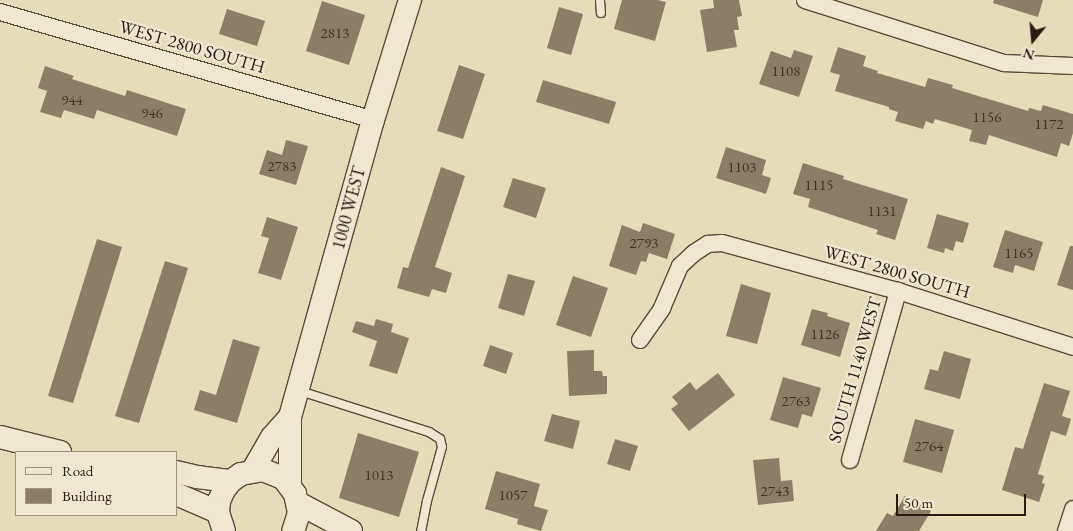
<!DOCTYPE html>
<html>
<head>
<meta charset="utf-8">
<style>
  body { margin:0 }
  #map { position:relative; width:1073px; height:531px; overflow:hidden; background:#e5dcba; font-family:"EB Garamond",serif }
  div>[style] { position:absolute }
  .building>* { inset:0; background:#8b7e68 }
  .roads { filter:drop-shadow(1px 0 #594a3a) drop-shadow(-1px 0 #594a3a) drop-shadow(0 1px #594a3a) drop-shadow(0 -1px #594a3a) }
  .service>* { height:8px; margin:-4px; padding:0 4px; transform-origin:4px; border-radius:4px; background:#eee8d2 }
  .minor>* { height:16px; margin:-8px; padding:0 8px; transform-origin:8px; border-radius:8px; background:#eee8d2 }
  .secondary>* { height:22px; margin:-11px; padding:0 11px; transform-origin:11px; border-radius:11px; background:#eee8d2 }
  span { translate:-50% -50%; white-space:nowrap; text-align:center; line-height:1.15; -webkit-text-stroke:5px #eee8d2; paint-order:stroke }
  .number-label { font-size:15px; color:#423226 }
  .number-label span { -webkit-text-stroke-width:0 }
  .street-label { font-size:18px; color:#2a1910 }
  .legend { position:absolute; left:15px; top:451px; width:162px; height:65px; box-sizing:border-box; background:#eee8d2; border:1px solid #a09584; margin:0; padding:6px 9px; list-style:none; font-size:15px; color:#2a1910 }
  .legend li { display:flex; align-items:center; gap:10px; height:25px }
  .legend b { width:25px; border:1px solid #a09584 }
  .north { position:absolute; left:1008px; top:15px; width:50px; height:50px; -webkit-text-stroke:4px #eee8d2; paint-order:stroke; rotate:197deg; font-size:14px; font-weight:700; line-height:20px; text-align:center; color:#2a1910 }
  .north::after { content:''; display:block; margin:auto; width:18px; height:22px; background:#2a1910; clip-path:polygon(50% 0,100% 100%,50% 72%,0 100%) }
  .scale { position:absolute; left:896px; top:494px; width:130px; height:22px; box-sizing:border-box; border:2px solid #2a1910; border-top:0; padding-left:6px; font-size:15px; line-height:18px; white-space:nowrap; color:#2a1910; -webkit-text-stroke:4px #eee8d2; paint-order:stroke }
</style>
</head>
<body>
<div id="map">
  <div class="building">
    <div style="clip-path:polygon(622px 0,658px 0,666px 2px,655px 41px,614px 29px)"></div>
    <div style="clip-path:polygon(713px 0,739px 0,742px 16px,737px 17px,739px 30px,734px 30px,737px 47px,707px 52px,700px 10px,714px 8px)"></div>
    <div style="clip-path:polygon(994px 0,1043px 0,1038px 17px,993px 3px)"></div>
    <div style="clip-path:polygon(322px 1px,365px 15px,349px 65px,306px 51px)"></div>
    <div style="clip-path:polygon(559px 7px,583px 14px,571px 55px,547px 48px)"></div>
    <div style="clip-path:polygon(227px 9px,265px 21px,257px 46px,219px 34px)"></div>
    <div style="clip-path:polygon(838px 47px,866px 56px,863px 66px,878px 71px,877px 73px,925px 87px,928px 78px,953px 85px,952px 88px,1028px 111px,1029px 108px,1041px 111px,1043px 105px,1073px 114px,1073px 133px,1069px 146px,1061px 143px,1057px 157px,989px 135px,986px 145px,969px 141px,972px 130px,935px 119px,933px 124px,926px 121px,923px 129px,895px 121px,898px 112px,889px 109px,889px 107px,835px 91px,840px 75px,830px 72px)"></div>
    <div style="clip-path:polygon(794px 50px,813px 56px,799px 97px,759px 84px,771px 51px,791px 58px)"></div>
    <div style="clip-path:polygon(459px 65px,485px 74px,463px 139px,437px 131px)"></div>
    <div style="clip-path:polygon(45px 66px,74px 76px,72px 79px,125px 96px,127px 90px,186px 109px,177px 136px,97px 110px,94px 119px,64px 110px,61px 118px,40px 112px,47px 91px,38px 88px)"></div>
    <div style="clip-path:polygon(543px 80px,616px 102px,609px 124px,536px 102px)"></div>
    <div style="clip-path:polygon(286px 140px,308px 146px,296px 185px,259px 174px,267px 150px,282px 155px)"></div>
    <div style="clip-path:polygon(726px 147px,766px 160px,762px 175px,771px 178px,766px 194px,716px 178px)"></div>
    <div style="clip-path:polygon(803px 163px,844px 176px,843px 179px,908px 199px,895px 240px,876px 234px,878px 230px,808px 207px,810px 199px,793px 194px)"></div>
    <div style="clip-path:polygon(441px 167px,465px 176px,435px 267px,452px 273px,446px 293px,432px 289px,429px 297px,397px 288px,403px 267px,408px 268px)"></div>
    <div style="clip-path:polygon(513px 178px,546px 188px,536px 218px,503px 207px)"></div>
    <div style="clip-path:polygon(937px 214px,969px 223px,963px 243px,956px 241px,953px 251px,945px 248px,944px 253px,927px 248px)"></div>
    <div style="clip-path:polygon(267px 217px,298px 227px,281px 280px,258px 273px,269px 238px,261px 236px)"></div>
    <div style="clip-path:polygon(643px 223px,675px 234px,667px 259px,649px 253px,646px 262px,641px 261px,636px 275px,609px 266px,622px 225px,640px 232px)"></div>
    <div style="clip-path:polygon(1005px 230px,1043px 242px,1034px 271px,1015px 265px,1013px 273px,993px 267px)"></div>
    <div style="clip-path:polygon(97px 239px,122px 247px,73px 403px,48px 396px)"></div>
    <div style="clip-path:polygon(1070px 246px,1073px 246px,1073px 290px,1057px 285px)"></div>
    <div style="clip-path:polygon(165px 261px,188px 268px,139px 423px,115px 416px)"></div>
    <div style="clip-path:polygon(508px 274px,535px 281px,524px 316px,498px 308px)"></div>
    <div style="clip-path:polygon(573px 276px,608px 288px,591px 337px,556px 325px)"></div>
    <div style="clip-path:polygon(741px 284px,771px 293px,757px 344px,726px 336px)"></div>
    <div style="clip-path:polygon(812px 309px,828px 313px,827px 316px,850px 323px,840px 357px,801px 345px)"></div>
    <div style="clip-path:polygon(376px 319px,393px 324px,391px 332px,409px 338px,397px 374px,369px 366px,377px 341px,352px 332px,356px 321px,374px 326px)"></div>
    <div style="clip-path:polygon(233px 339px,260px 347px,237px 423px,194px 410px,200px 390px,216px 395px)"></div>
    <div style="clip-path:polygon(490px 345px,513px 353px,506px 374px,483px 366px)"></div>
    <div style="clip-path:polygon(594px 350px,594px 371px,602px 371px,603px 376px,607px 376px,607px 394px,569px 396px,567px 351px)"></div>
    <div style="clip-path:polygon(944px 351px,971px 359px,960px 399px,924px 389px,930px 369px,938px 371px)"></div>
    <div style="clip-path:polygon(718px 373px,735px 395px,689px 431px,671px 409px,678px 404px,672px 397px,690px 382px,696px 390px)"></div>
    <div style="clip-path:polygon(783px 377px,821px 388px,812px 417px,802px 414px,798px 428px,770px 420px)"></div>
    <div style="clip-path:polygon(1044px 383px,1070px 391px,1062px 416px,1071px 419px,1066px 436px,1051px 431px,1038px 474px,1044px 476px,1042px 483px,1045px 484px,1039px 502px,1002px 490px,1015px 447px,1023px 449px)"></div>
    <div style="clip-path:polygon(552px 414px,580px 421px,573px 449px,544px 441px)"></div>
    <div style="clip-path:polygon(915px 419px,954px 430px,942px 473px,903px 462px)"></div>
    <div style="clip-path:polygon(358px 433px,419px 452px,399px 517px,339px 498px)"></div>
    <div style="clip-path:polygon(615px 439px,638px 446px,630px 471px,607px 464px)"></div>
    <div style="clip-path:polygon(779px 458px,781px 481px,792px 480px,794px 501px,758px 505px,753px 460px)"></div>
    <div style="clip-path:polygon(496px 471px,540px 484px,534px 506px,548px 510px,541px 531px,517px 524px,518px 519px,485px 509px)"></div>
    <div style="clip-path:polygon(905px 496px,931px 511px,919px 531px,876px 531px,887px 513px,893px 516px)"></div>
  </div>
  <div class="roads">
    <div class="service">
      <div style="left:600px;top:0;width:13px;rotate:86deg"></div>
      <div style="left:300px;top:391px;width:135px;rotate:17.6deg"></div>
      <div style="left:429px;top:432px;width:13px;rotate:32deg"></div>
      <div style="left:440px;top:439px;width:8px;rotate:76deg"></div>
      <div style="left:442px;top:447px;width:56px;rotate:105.5deg"></div>
      <div style="left:427px;top:501px;width:31px;rotate:101deg"></div>
    </div>
    <div class="minor">
      <div style="left:805px;top:0;width:209px;rotate:17.6deg"></div>
      <div style="left:1004px;top:63px;width:69px;rotate:2.5deg"></div>
      <div style="left:0;top:12px;width:388px;rotate:16.1deg"></div>
      <div style="left:640px;top:340px;width:39px;rotate:-55deg"></div>
      <div style="left:662px;top:308px;width:46px;rotate:-66.8deg"></div>
      <div style="left:680px;top:266px;width:19px;rotate:-43deg"></div>
      <div style="left:694px;top:253px;width:17px;rotate:-33deg"></div>
      <div style="left:708px;top:244px;width:14px;rotate:-4deg"></div>
      <div style="left:722px;top:243px;width:182px;rotate:15.3deg"></div>
      <div style="left:898px;top:291px;width:184px;rotate:17.7deg"></div>
      <div style="left:850px;top:460px;width:176px;rotate:-74.1deg"></div>
      <div style="left:1066px;top:531px;width:23px;rotate:-72deg"></div>
    </div>
    <div class="secondary">
      <div style="left:0;top:437px;width:62px;rotate:14deg"></div>
      <div style="left:253px;top:470px;width:38px;rotate:-60deg"></div>
      <div style="left:272px;top:437px;width:27px;rotate:-48deg"></div>
      <div style="left:176px;top:472px;width:22px;rotate:13deg"></div>
      <div style="left:197px;top:477px;width:34px;rotate:7deg"></div>
      <div style="left:290px;top:485px;width:68px;rotate:-90deg"></div>
      <div style="left:290px;top:417px;width:308px;rotate:-74.4deg"></div>
      <div style="left:373px;top:120px;width:126px;rotate:-72.9deg"></div>
      <div style="left:176px;top:494px;width:46px;rotate:23.2deg"></div>
      <div style="left:298px;top:503px;width:60px;rotate:27.8deg"></div>
      <div style="left:224px;top:531px;width:20px;rotate:-108deg"></div>
      <div style="left:218px;top:512px;width:11px;rotate:-85deg"></div>
      <div style="left:219px;top:501px;width:12px;rotate:-66deg"></div>
      <div style="left:224px;top:490px;width:11px;rotate:-52deg"></div>
      <div style="left:231px;top:481px;width:12px;rotate:-35deg"></div>
      <div style="left:241px;top:474px;width:22px;rotate:-10deg"></div>
      <div style="left:263px;top:470px;width:22px;rotate:22deg"></div>
      <div style="left:283px;top:478px;width:20px;rotate:53deg"></div>
      <div style="left:295px;top:494px;width:19px;rotate:78deg"></div>
      <div style="left:299px;top:513px;width:19px;rotate:108deg"></div>
    </div>
  </div>
  <div class="number-label">
    <span style="left:335px;top:33px">2813</span>
    <span style="left:786px;top:71px">1108</span>
    <span style="left:72px;top:100px">944</span>
    <span style="left:152px;top:113px">946</span>
    <span style="left:987px;top:117px">1156</span>
    <span style="left:1049px;top:124px">1172</span>
    <span style="left:282px;top:166px">2783</span>
    <span style="left:742px;top:167px">1103</span>
    <span style="left:819px;top:185px">1115</span>
    <span style="left:882px;top:211px">1131</span>
    <span style="left:644px;top:243px">2793</span>
    <span style="left:1019px;top:253px">1165</span>
    <span style="left:825px;top:334px">1126</span>
    <span style="left:796px;top:401px">2763</span>
    <span style="left:929px;top:446px">2764</span>
    <span style="left:379px;top:475px">1013</span>
    <span style="left:775px;top:491px">2743</span>
    <span style="left:513px;top:495px">1057</span>
  </div>
  <div class="street-label">
    <span style="left:192px;top:47px;rotate:16deg">WEST 2800 SOUTH</span>
    <span style="left:349px;top:208px;rotate:-75deg">1000 WEST</span>
    <span style="left:897px;top:272px;rotate:16deg">WEST 2800 SOUTH</span>
    <span style="left:855px;top:370px;rotate:-74deg">SOUTH 1140 WEST</span>
  </div>
  <ul class="legend">
  <li><b style="height:6px;background:#eee8d2"></b>Road</li>
  <li><b style="height:14px;background:#8b7e68"></b>Building</li>
  </ul>
  <div class="north">N</div>
  <div class="scale">50 m</div>
</div>
</body>
</html>
